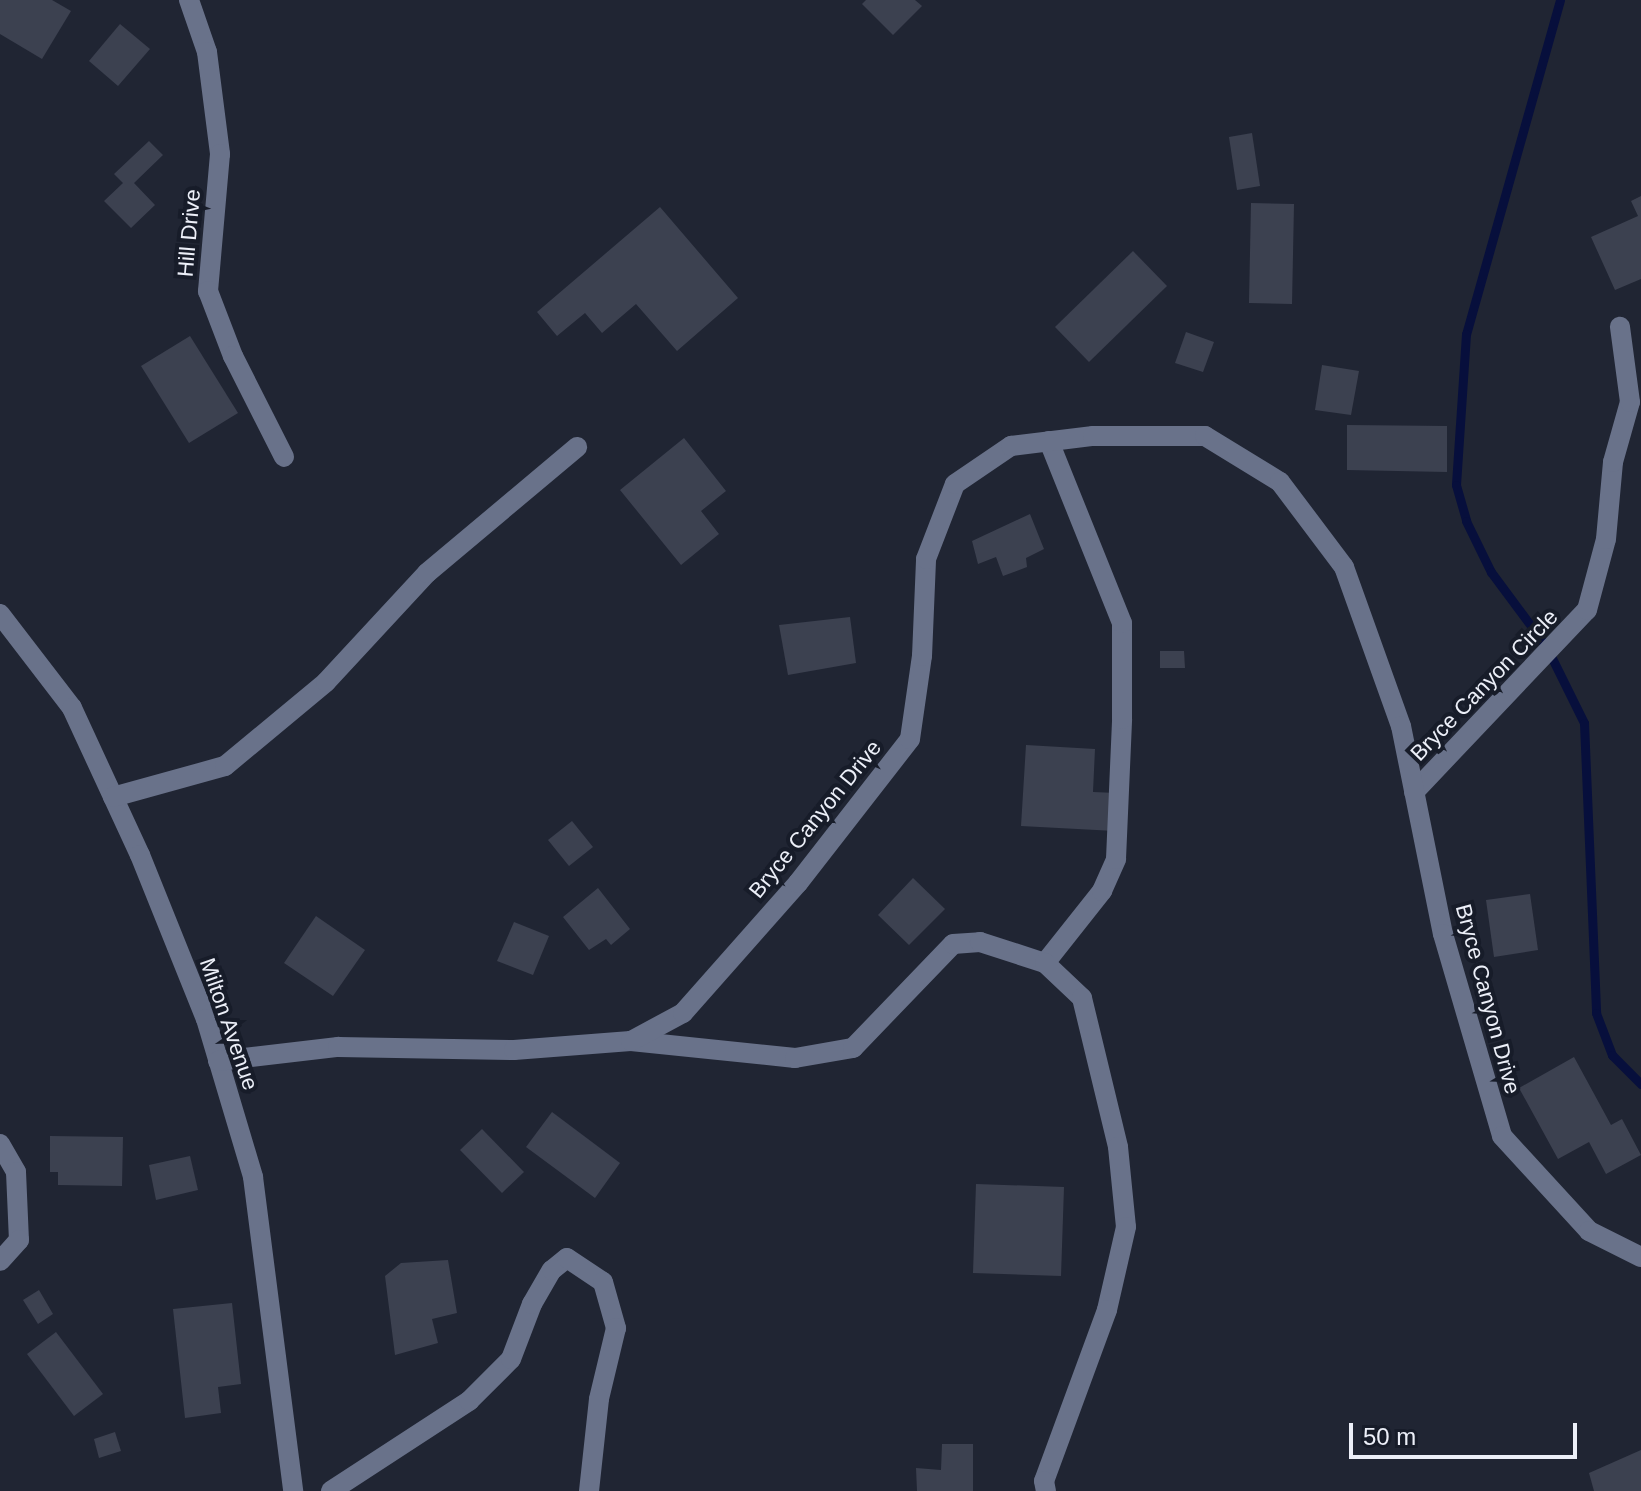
<!DOCTYPE html>
<html>
<head>
<meta charset="utf-8">
<style>
  body { margin:0 }
  #map { position:relative; width:1641px; height:1491px; overflow:hidden; background:#202533; font-family:Arial,sans-serif }
  div>[style] { position:absolute }
  .stream>* { height:9px; margin:-4.5px; padding:0 4.5px; transform-origin:4.5px; border-radius:4.5px; background:#070f3c }
  .building>* { inset:0; background:#3c4150 }
  .minor>* { height:20px; margin:-10px; padding:0 10px; transform-origin:10px; border-radius:10px; background:#69728a }
  span { translate:-50% -50%; white-space:nowrap; text-align:center; line-height:1.15; -webkit-text-stroke:8px #171c29; paint-order:stroke }
  .street-label { font-size:22px; color:#eceff8 }
  .scale { position:absolute; left:1349px; top:1423px; width:228px; height:36px; box-sizing:border-box; border:4px solid #eceff8; border-top:0; padding-left:10px; font-size:24px; line-height:28px; white-space:nowrap; color:#eceff8; -webkit-text-stroke:6px #171c29; paint-order:stroke }
</style>
</head>
<body>
<div id="map">
  <div class="stream">
    <div style="left:1560px;top:0;width:347px;rotate:105.7deg"></div>
    <div style="left:1466px;top:334px;width:151px;rotate:93.8deg"></div>
    <div style="left:1456px;top:485px;width:37px;rotate:74deg"></div>
    <div style="left:1466px;top:521px;width:57px;rotate:63.9deg"></div>
    <div style="left:1491px;top:572px;width:92px;rotate:53.4deg"></div>
    <div style="left:1546px;top:646px;width:86px;rotate:63.7deg"></div>
    <div style="left:1584px;top:723px;width:290px;rotate:87.6deg"></div>
    <div style="left:1596px;top:1013px;width:45px;rotate:69.1deg"></div>
    <div style="left:1612px;top:1055px;width:41px;rotate:45deg"></div>
  </div>
  <div class="building">
    <div style="clip-path:polygon(0 0,52px 0,71px 11px,42px 59px,0 34px)"></div>
    <div style="clip-path:polygon(866px 0,915px 0,922px 6px,893px 35px,862px 4px)"></div>
    <div style="clip-path:polygon(120px 24px,150px 49px,118px 86px,89px 61px)"></div>
    <div style="clip-path:polygon(1252px 133px,1260px 186px,1237px 190px,1229px 137px)"></div>
    <div style="clip-path:polygon(149px 141px,163px 155px,134px 183px,155px 205px,131px 228px,104px 201px,123px 183px,114px 174px)"></div>
    <div style="clip-path:polygon(1641px 196px,1641px 279px,1615px 290px,1591px 237px,1638px 216px,1631px 201px)"></div>
    <div style="clip-path:polygon(1251px 203px,1294px 204px,1292px 304px,1249px 303px)"></div>
    <div style="clip-path:polygon(660px 207px,738px 298px,677px 351px,636px 304px,602px 333px,585px 313px,557px 336px,537px 312px)"></div>
    <div style="clip-path:polygon(1133px 251px,1167px 286px,1089px 362px,1055px 327px)"></div>
    <div style="clip-path:polygon(1186px 332px,1214px 342px,1203px 372px,1175px 363px)"></div>
    <div style="clip-path:polygon(190px 336px,238px 413px,189px 443px,141px 366px)"></div>
    <div style="clip-path:polygon(1322px 365px,1359px 371px,1351px 415px,1315px 410px)"></div>
    <div style="clip-path:polygon(1347px 425px,1447px 426px,1447px 472px,1347px 470px)"></div>
    <div style="clip-path:polygon(684px 438px,726px 491px,701px 511px,719px 534px,681px 565px,620px 490px)"></div>
    <div style="clip-path:polygon(1030px 514px,1044px 549px,1026px 558px,1027px 567px,1003px 576px,996px 557px,978px 564px,972px 541px)"></div>
    <div style="clip-path:polygon(850px 617px,856px 663px,788px 675px,779px 625px)"></div>
    <div style="clip-path:polygon(1160px 651px,1184px 651px,1185px 668px,1160px 668px)"></div>
    <div style="clip-path:polygon(1026px 745px,1095px 749px,1093px 792px,1117px 793px,1115px 831px,1021px 826px)"></div>
    <div style="clip-path:polygon(572px 821px,593px 847px,569px 866px,548px 840px)"></div>
    <div style="clip-path:polygon(913px 878px,945px 909px,909px 945px,878px 915px)"></div>
    <div style="clip-path:polygon(598px 888px,630px 929px,611px 945px,606px 939px,589px 950px,563px 917px)"></div>
    <div style="clip-path:polygon(1530px 894px,1538px 950px,1494px 957px,1486px 900px)"></div>
    <div style="clip-path:polygon(316px 916px,365px 950px,333px 996px,284px 963px)"></div>
    <div style="clip-path:polygon(514px 922px,549px 936px,533px 975px,497px 961px)"></div>
    <div style="clip-path:polygon(1574px 1057px,1611px 1125px,1622px 1119px,1641px 1155px,1606px 1174px,1589px 1142px,1558px 1159px,1519px 1088px)"></div>
    <div style="clip-path:polygon(552px 1112px,620px 1163px,595px 1198px,526px 1147px)"></div>
    <div style="clip-path:polygon(482px 1129px,524px 1172px,502px 1193px,460px 1150px)"></div>
    <div style="clip-path:polygon(50px 1136px,123px 1137px,122px 1186px,58px 1185px,58px 1172px,50px 1172px)"></div>
    <div style="clip-path:polygon(190px 1156px,198px 1190px,156px 1200px,149px 1165px)"></div>
    <div style="clip-path:polygon(976px 1184px,1064px 1187px,1061px 1276px,973px 1273px)"></div>
    <div style="clip-path:polygon(448px 1260px,457px 1313px,432px 1319px,438px 1343px,395px 1355px,385px 1276px,401px 1263px)"></div>
    <div style="clip-path:polygon(39px 1290px,53px 1314px,38px 1324px,23px 1300px)"></div>
    <div style="clip-path:polygon(232px 1303px,241px 1384px,218px 1387px,221px 1413px,185px 1418px,173px 1309px)"></div>
    <div style="clip-path:polygon(56px 1332px,103px 1394px,74px 1416px,27px 1354px)"></div>
    <div style="clip-path:polygon(115px 1432px,121px 1451px,99px 1458px,94px 1439px)"></div>
    <div style="clip-path:polygon(942px 1444px,973px 1444px,973px 1491px,917px 1491px,916px 1468px,941px 1470px)"></div>
    <div style="clip-path:polygon(1641px 1450px,1641px 1491px,1594px 1491px,1589px 1473px)"></div>
  </div>
  <div class="minor">
    <div style="left:189px;top:0;width:55px;rotate:70.9deg"></div>
    <div style="left:207px;top:52px;width:103px;rotate:82.7deg"></div>
    <div style="left:220px;top:154px;width:138px;rotate:95deg"></div>
    <div style="left:208px;top:291px;width:70px;rotate:69deg"></div>
    <div style="left:233px;top:356px;width:113px;rotate:63.2deg"></div>
    <div style="left:0;top:614px;width:118px;rotate:52.5deg"></div>
    <div style="left:72px;top:708px;width:162px;rotate:65.2deg"></div>
    <div style="left:140px;top:855px;width:177px;rotate:68.1deg"></div>
    <div style="left:206px;top:1019px;width:165px;rotate:73.4deg"></div>
    <div style="left:253px;top:1177px;width:317px;rotate:82.7deg"></div>
    <div style="left:1414px;top:792px;width:251px;rotate:-46.5deg"></div>
    <div style="left:1587px;top:610px;width:73px;rotate:-75deg"></div>
    <div style="left:1606px;top:539px;width:77px;rotate:-84.8deg"></div>
    <div style="left:1613px;top:462px;width:62px;rotate:-74.2deg"></div>
    <div style="left:1630px;top:402px;width:76px;rotate:-97.6deg"></div>
    <div style="left:113px;top:797px;width:116px;rotate:-15.5deg"></div>
    <div style="left:225px;top:766px;width:131px;rotate:-39.7deg"></div>
    <div style="left:326px;top:682px;width:149px;rotate:-47.2deg"></div>
    <div style="left:427px;top:573px;width:196px;rotate:-40deg"></div>
    <div style="left:1045px;top:963px;width:92px;rotate:-51.6deg"></div>
    <div style="left:1102px;top:891px;width:35px;rotate:-66deg"></div>
    <div style="left:1116px;top:859px;width:140px;rotate:-87.5deg"></div>
    <div style="left:1122px;top:719px;width:96px;rotate:-90deg"></div>
    <div style="left:1122px;top:623px;width:196px;rotate:-111.9deg"></div>
    <div style="left:631px;top:1041px;width:165px;rotate:5.9deg"></div>
    <div style="left:795px;top:1058px;width:59px;rotate:-9.8deg"></div>
    <div style="left:853px;top:1048px;width:144px;rotate:-46.1deg"></div>
    <div style="left:953px;top:944px;width:27px;rotate:-4deg"></div>
    <div style="left:980px;top:942px;width:68px;rotate:17.9deg"></div>
    <div style="left:1045px;top:963px;width:51px;rotate:43.4deg"></div>
    <div style="left:1082px;top:998px;width:153px;rotate:76.4deg"></div>
    <div style="left:1118px;top:1147px;width:80px;rotate:84.3deg"></div>
    <div style="left:1126px;top:1227px;width:85px;rotate:102.9deg"></div>
    <div style="left:1107px;top:1310px;width:182px;rotate:110.2deg"></div>
    <div style="left:1044px;top:1481px;width:10px;rotate:79deg"></div>
    <div style="left:218px;top:1061px;width:121px;rotate:-6.7deg"></div>
    <div style="left:338px;top:1047px;width:176px;rotate:1deg"></div>
    <div style="left:514px;top:1050px;width:117px;rotate:-4.4deg"></div>
    <div style="left:631px;top:1041px;width:59px;rotate:-28.3deg"></div>
    <div style="left:683px;top:1013px;width:174px;rotate:-48.5deg"></div>
    <div style="left:798px;top:883px;width:182px;rotate:-52.1deg"></div>
    <div style="left:910px;top:739px;width:84px;rotate:-81.8deg"></div>
    <div style="left:922px;top:656px;width:97px;rotate:-87.6deg"></div>
    <div style="left:926px;top:559px;width:80px;rotate:-68.9deg"></div>
    <div style="left:955px;top:484px;width:68px;rotate:-34.2deg"></div>
    <div style="left:1011px;top:446px;width:83px;rotate:-7deg"></div>
    <div style="left:1093px;top:436px;width:112px"></div>
    <div style="left:1205px;top:436px;width:88px;rotate:31.5deg"></div>
    <div style="left:1280px;top:482px;width:106px;rotate:53deg"></div>
    <div style="left:1344px;top:567px;width:169px;rotate:70.3deg"></div>
    <div style="left:1401px;top:726px;width:212px;rotate:78.6deg"></div>
    <div style="left:1443px;top:934px;width:210px;rotate:73.7deg"></div>
    <div style="left:1502px;top:1136px;width:129px;rotate:47.5deg"></div>
    <div style="left:1589px;top:1231px;width:58px;rotate:26.6deg"></div>
    <div style="left:0;top:1144px;width:32px;rotate:60deg"></div>
    <div style="left:16px;top:1172px;width:68px;rotate:87.5deg"></div>
    <div style="left:19px;top:1240px;width:28px;rotate:132deg"></div>
    <div style="left:331px;top:1491px;width:165px;rotate:-33.1deg"></div>
    <div style="left:469px;top:1401px;width:59px;rotate:-45deg"></div>
    <div style="left:511px;top:1359px;width:59px;rotate:-69.1deg"></div>
    <div style="left:532px;top:1304px;width:39px;rotate:-60deg"></div>
    <div style="left:552px;top:1270px;width:19px;rotate:-39deg"></div>
    <div style="left:567px;top:1258px;width:43px;rotate:33.7deg"></div>
    <div style="left:603px;top:1282px;width:48px;rotate:74.2deg"></div>
    <div style="left:616px;top:1328px;width:73px;rotate:103.5deg"></div>
    <div style="left:599px;top:1399px;width:93px;rotate:96.2deg"></div>
  </div>
  <div class="street-label">
    <span style="left:189px;top:233px;rotate:-85deg">Hill Drive</span>
    <span style="left:1484px;top:685px;rotate:-46deg">Bryce Canyon Circle</span>
    <span style="left:815px;top:819px;rotate:-51deg">Bryce Canyon Drive</span>
    <span style="left:1488px;top:999px;rotate:75deg">Bryce Canyon Drive</span>
    <span style="left:229px;top:1024px;rotate:71deg">Milton Avenue</span>
  </div>
  <div class="scale">50 m</div>
</div>
</body>
</html>
